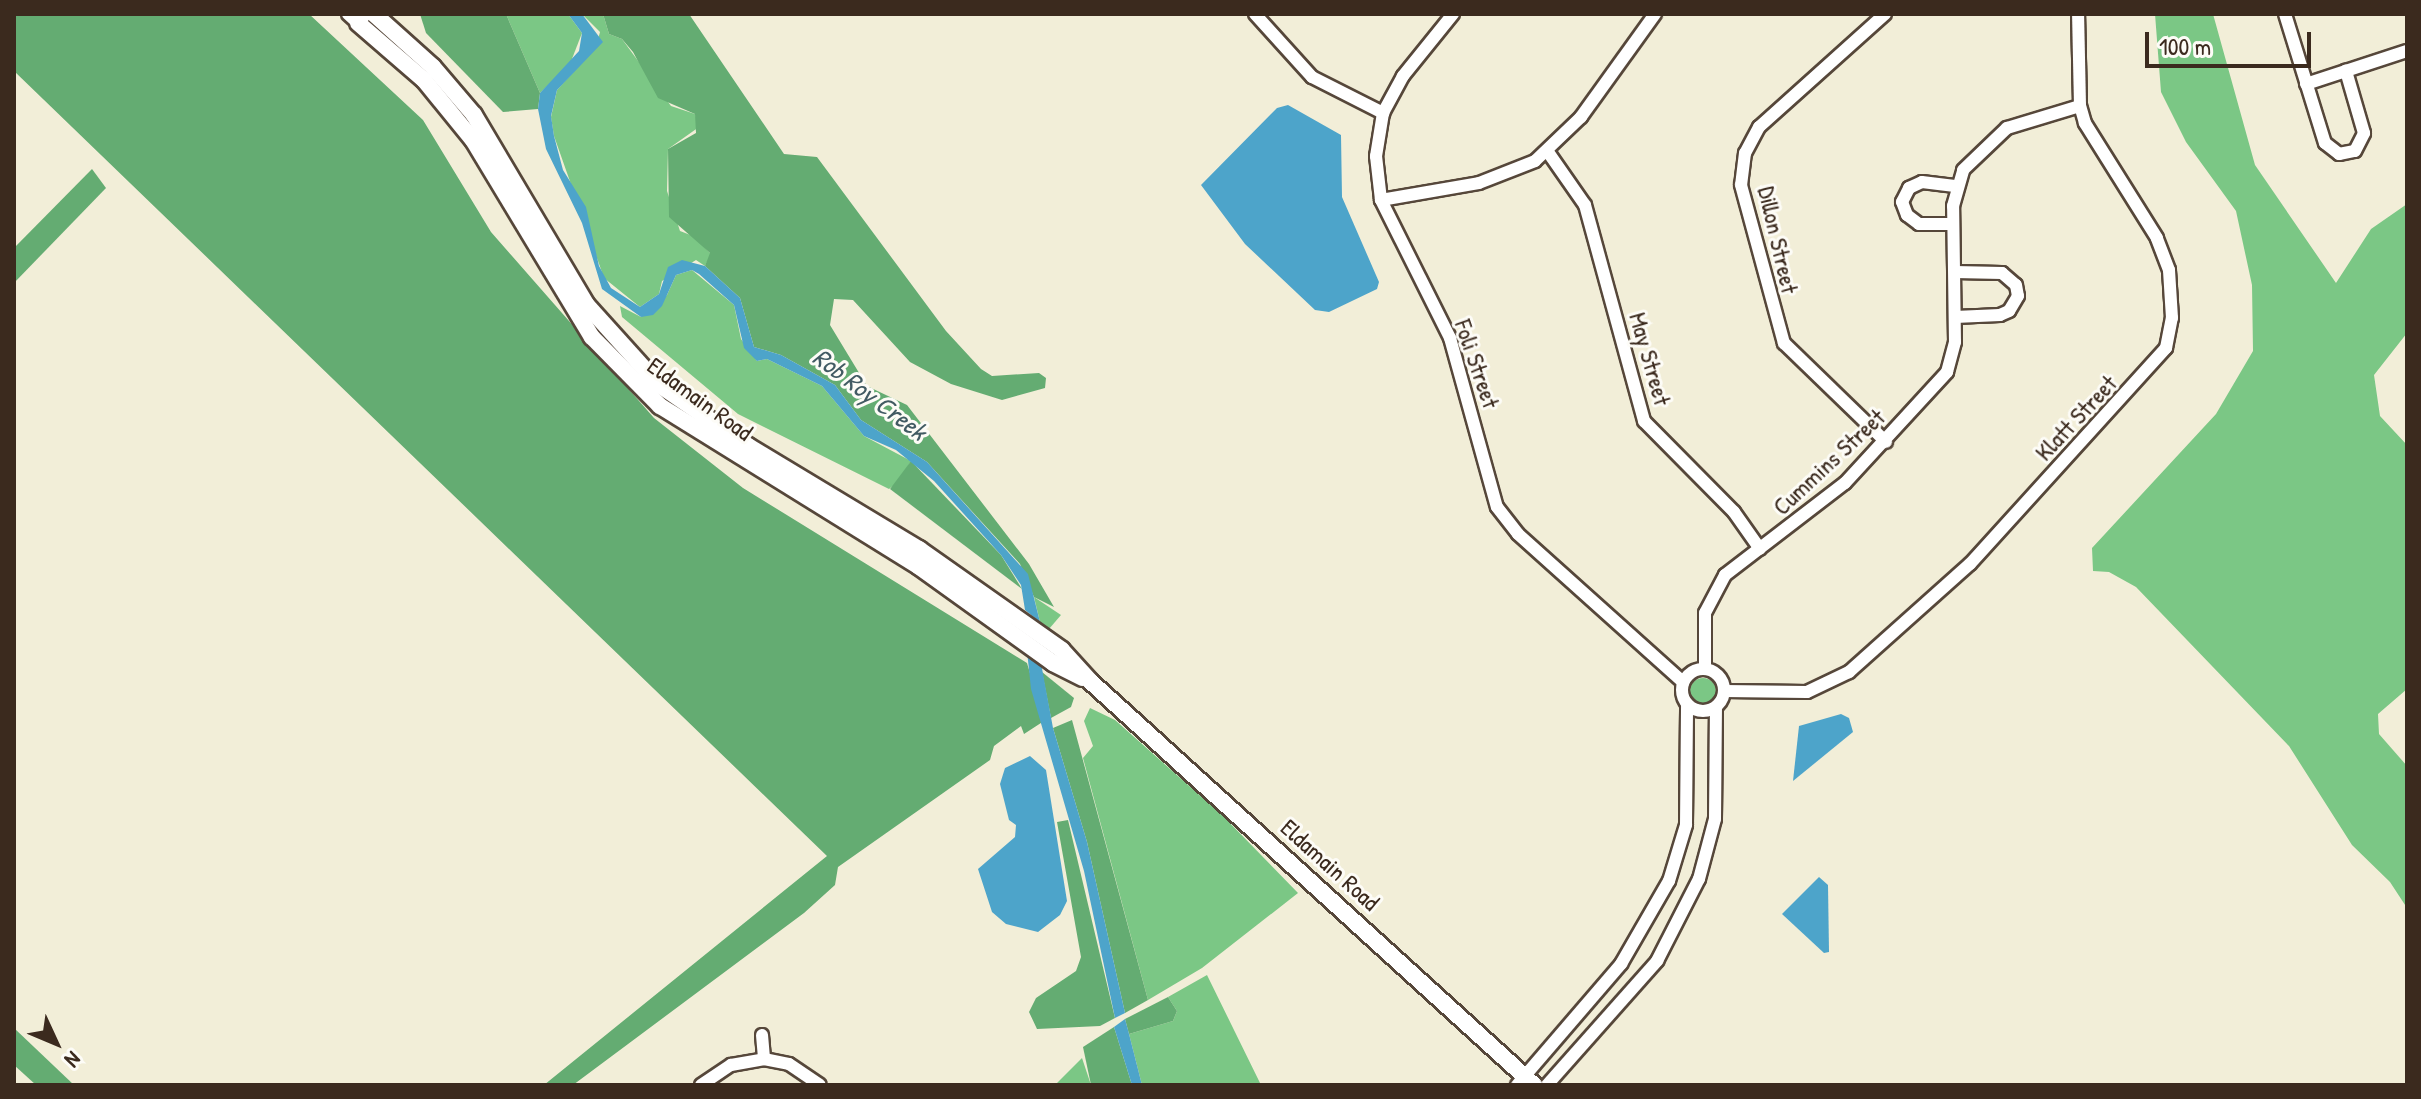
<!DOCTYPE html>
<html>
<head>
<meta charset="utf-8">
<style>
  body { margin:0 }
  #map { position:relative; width:2421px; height:1099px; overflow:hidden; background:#f2eed8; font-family:"Patrick Hand",sans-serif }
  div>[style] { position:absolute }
  .green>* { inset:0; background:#7bc785 }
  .round { border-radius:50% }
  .forest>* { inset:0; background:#64ac72 }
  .water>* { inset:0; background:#4da4ca }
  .roads { filter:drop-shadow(2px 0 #56473a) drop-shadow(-2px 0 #56473a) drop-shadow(0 2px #56473a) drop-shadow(0 -2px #56473a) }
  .minor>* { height:12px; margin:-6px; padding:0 6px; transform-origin:6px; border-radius:6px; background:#fff }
  .minor>.ring { margin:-6px; padding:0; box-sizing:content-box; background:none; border:12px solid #fff; border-radius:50% }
  .major>* { height:16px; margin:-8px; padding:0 8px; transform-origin:8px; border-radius:8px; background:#fff }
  span { translate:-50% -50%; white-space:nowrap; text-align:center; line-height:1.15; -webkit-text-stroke:6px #fdfcf7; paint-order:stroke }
  .street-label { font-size:24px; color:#3b2a1e }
  .water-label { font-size:26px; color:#425b63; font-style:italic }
  .frame { position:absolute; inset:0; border:16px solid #3b2a1e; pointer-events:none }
  .north { position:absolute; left:16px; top:1003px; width:80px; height:80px; -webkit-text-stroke:6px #fdfcf7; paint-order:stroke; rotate:134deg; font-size:22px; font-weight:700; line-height:32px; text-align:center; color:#3b2a1e }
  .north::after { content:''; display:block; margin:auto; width:28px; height:36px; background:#3b2a1e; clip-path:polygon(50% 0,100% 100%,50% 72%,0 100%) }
  .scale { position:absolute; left:2145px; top:32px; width:166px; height:36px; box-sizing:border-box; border:4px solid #3b2a1e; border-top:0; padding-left:10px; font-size:24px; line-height:28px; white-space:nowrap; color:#3b2a1e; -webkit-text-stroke:6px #fdfcf7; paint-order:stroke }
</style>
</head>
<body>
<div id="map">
  <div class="green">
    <div style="clip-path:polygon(506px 14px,568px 14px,582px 33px,570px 64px,540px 93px)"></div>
    <div style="clip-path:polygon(582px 14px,603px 14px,609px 34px,622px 39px,671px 106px,695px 114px,699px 127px,668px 149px,667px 191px,680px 231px,693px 236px,711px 254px,705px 266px,696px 260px,662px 281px,659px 294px,640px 307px,604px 278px,554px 136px,551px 117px,557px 90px,596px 47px,600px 32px)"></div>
    <div style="clip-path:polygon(2155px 14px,2213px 14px,2255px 165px,2336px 283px,2371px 229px,2407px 204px,2407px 333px,2374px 375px,2380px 416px,2407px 445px,2407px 689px,2378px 714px,2379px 734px,2407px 766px,2407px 908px,2390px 882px,2352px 845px,2289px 746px,2136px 587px,2109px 572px,2093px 571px,2092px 548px,2216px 414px,2253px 351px,2252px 285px,2236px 211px,2186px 142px,2161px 92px)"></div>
    <div style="clip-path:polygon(692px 270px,734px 305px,741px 339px,757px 361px,767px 359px,822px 386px,864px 436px,911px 461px,899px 481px,889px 489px,738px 414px,622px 317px,620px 306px,641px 317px,667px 295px,676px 275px)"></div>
    <div style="clip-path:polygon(1034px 597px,1061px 615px,1049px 629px,1040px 622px)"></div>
    <div class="round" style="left:1690px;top:678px;width:26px;height:26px"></div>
    <div style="clip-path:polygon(1090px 708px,1115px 720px,1223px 816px,1298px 893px,1202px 968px,1148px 1000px,1083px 758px,1093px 746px,1084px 721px)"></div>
    <div style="clip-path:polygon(1207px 975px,1261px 1085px,1142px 1085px,1129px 1034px,1173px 1021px,1177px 1011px,1168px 997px)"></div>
    <div style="clip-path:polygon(1082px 1058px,1091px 1085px,1055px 1085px)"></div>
  </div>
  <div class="forest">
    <div style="clip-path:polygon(14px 14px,309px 14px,423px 120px,491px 232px,654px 418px,743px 488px,1027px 663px,1044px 721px,1024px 734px,1021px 726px,994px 746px,990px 760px,838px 867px,835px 885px,804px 913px,573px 1085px,544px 1085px,827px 856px,14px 71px)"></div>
    <div style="clip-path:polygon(420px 14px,506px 14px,540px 93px,538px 109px,503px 112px,426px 33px)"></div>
    <div style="clip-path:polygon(603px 14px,689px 14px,784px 154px,817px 157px,946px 331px,981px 369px,992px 376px,1039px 373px,1046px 378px,1045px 388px,1002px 400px,951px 384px,910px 362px,853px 300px,834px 299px,830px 325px,867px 386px,907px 405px,1029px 564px,1054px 607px,1034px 597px,1020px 564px,927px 462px,861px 420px,835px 385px,781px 355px,754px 347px,740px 298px,705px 266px,710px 253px,669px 217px,668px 149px,696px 133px,695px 114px,658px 98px,633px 52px,622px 39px,609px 34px)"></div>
    <div style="clip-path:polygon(92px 169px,106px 188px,14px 283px,14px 248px)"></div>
    <div style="clip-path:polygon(911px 461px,1001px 555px,1022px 589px,890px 489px)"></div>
    <div style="clip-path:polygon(1042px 672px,1074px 698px,1071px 707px,1051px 718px)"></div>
    <div style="clip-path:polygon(1072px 720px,1148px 1000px,1125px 1013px,1087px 842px,1053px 728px)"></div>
    <div style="clip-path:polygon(1068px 820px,1115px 1018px,1100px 1026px,1037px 1029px,1029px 1012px,1036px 998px,1076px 971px,1081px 957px,1057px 822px)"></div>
    <div style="clip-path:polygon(1168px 997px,1177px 1011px,1173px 1021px,1129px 1034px,1125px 1019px)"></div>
    <div style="clip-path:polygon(1114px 1027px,1132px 1085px,1091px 1085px,1083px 1047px)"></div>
    <div style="clip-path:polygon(14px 1028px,74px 1085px,36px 1085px,14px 1065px)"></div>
  </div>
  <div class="water">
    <div style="clip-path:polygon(568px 14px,582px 14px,603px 42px,557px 90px,551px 116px,554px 136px,563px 170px,586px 207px,599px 266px,611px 288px,640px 307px,659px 294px,668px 267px,682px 260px,705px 266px,740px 298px,754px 347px,781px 355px,835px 385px,861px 420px,927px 462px,1028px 574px,1040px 622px,1025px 610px,1021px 585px,1001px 555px,934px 481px,896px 450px,864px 436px,822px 386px,767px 359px,757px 361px,744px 348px,734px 305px,699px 274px,692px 270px,676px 275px,662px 306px,653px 315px,641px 317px,602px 289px,582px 223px,546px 149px,538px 109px,540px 93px,579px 51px,582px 33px)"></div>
    <div style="clip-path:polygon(1288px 105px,1341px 135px,1342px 197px,1379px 282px,1377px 289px,1329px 312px,1315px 310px,1245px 244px,1201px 185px,1277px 108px)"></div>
    <div style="clip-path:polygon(1027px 651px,1041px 663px,1053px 728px,1087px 842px,1125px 1013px,1115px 1018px,1084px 871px,1031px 689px)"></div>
    <div style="clip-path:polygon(1841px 714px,1849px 718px,1853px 732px,1793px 781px,1799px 726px)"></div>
    <div style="clip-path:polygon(1030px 756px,1046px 770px,1067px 901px,1060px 915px,1038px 932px,1006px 924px,992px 912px,978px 869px,1015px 837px,1016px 825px,1009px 820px,1000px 784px,1005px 768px)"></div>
    <div style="clip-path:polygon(1819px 877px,1828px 885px,1829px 952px,1824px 953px,1782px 914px)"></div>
    <div style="clip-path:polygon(1125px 1019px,1128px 1030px,1142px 1085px,1132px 1085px,1114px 1027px)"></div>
  </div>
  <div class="roads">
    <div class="minor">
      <div style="left:348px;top:14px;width:13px;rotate:42deg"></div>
      <div style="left:358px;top:23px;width:12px;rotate:-48deg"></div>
      <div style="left:1255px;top:14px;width:85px;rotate:47.9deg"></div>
      <div style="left:1312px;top:77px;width:80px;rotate:26.9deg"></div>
      <div style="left:1453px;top:14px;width:80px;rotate:128.9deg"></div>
      <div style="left:1403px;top:76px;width:42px;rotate:118.4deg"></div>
      <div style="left:1383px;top:113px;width:44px;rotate:99.2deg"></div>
      <div style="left:1376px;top:156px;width:44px;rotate:83.5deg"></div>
      <div style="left:1381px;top:200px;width:154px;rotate:63.4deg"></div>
      <div style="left:1450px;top:338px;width:175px;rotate:74.5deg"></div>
      <div style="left:1497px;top:507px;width:34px;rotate:52deg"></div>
      <div style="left:1518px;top:534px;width:222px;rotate:41.9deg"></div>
      <div style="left:1885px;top:14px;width:169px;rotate:138.1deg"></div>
      <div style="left:1759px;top:127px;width:30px;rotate:118deg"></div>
      <div style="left:1745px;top:153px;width:32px;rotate:97deg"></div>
      <div style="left:1741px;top:185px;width:164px;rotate:74.8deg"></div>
      <div style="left:1784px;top:343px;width:142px;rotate:44.1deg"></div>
      <div style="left:2285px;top:14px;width:135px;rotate:72.8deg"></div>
      <div style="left:2325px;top:143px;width:18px;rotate:38deg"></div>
      <div style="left:2339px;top:154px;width:16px;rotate:-11deg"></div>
      <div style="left:2355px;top:151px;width:20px;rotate:-63deg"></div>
      <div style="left:2364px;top:133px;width:65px;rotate:-106.2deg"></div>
      <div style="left:2306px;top:84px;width:106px;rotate:-18.1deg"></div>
      <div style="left:1548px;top:152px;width:65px;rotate:55.1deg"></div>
      <div style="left:1585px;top:205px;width:224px;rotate:74.7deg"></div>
      <div style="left:1644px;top:421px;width:128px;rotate:45.3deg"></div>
      <div style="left:1734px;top:512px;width:45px;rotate:54.9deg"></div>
      <div style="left:1381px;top:200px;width:99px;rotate:-9.8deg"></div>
      <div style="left:1479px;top:183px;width:60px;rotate:-21.4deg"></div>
      <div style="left:1535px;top:161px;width:64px;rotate:-43.7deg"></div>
      <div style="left:1581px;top:117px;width:127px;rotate:-54.3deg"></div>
      <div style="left:1953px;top:224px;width:34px;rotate:180deg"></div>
      <div style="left:1919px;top:224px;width:15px;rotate:-143deg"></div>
      <div style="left:1907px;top:215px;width:14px;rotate:-111deg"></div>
      <div style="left:1902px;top:202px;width:16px;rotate:-63deg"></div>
      <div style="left:1909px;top:188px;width:14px;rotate:-25deg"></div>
      <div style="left:1922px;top:182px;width:35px;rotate:7deg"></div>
      <div style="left:1955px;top:272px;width:47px;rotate:1.2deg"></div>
      <div style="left:2002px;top:273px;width:18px;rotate:41deg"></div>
      <div style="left:2016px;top:285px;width:11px;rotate:80deg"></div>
      <div style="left:2018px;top:296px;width:17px;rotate:121deg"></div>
      <div style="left:2009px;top:311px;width:10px;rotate:156deg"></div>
      <div style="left:2000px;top:315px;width:45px;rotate:177.5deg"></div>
      <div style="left:1705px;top:667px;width:54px;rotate:-90deg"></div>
      <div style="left:1705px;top:613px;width:43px;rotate:-62.2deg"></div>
      <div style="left:1725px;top:575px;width:151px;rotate:-37.5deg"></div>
      <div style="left:1845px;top:483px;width:151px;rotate:-47.4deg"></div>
      <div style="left:1947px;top:372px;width:31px;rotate:-75deg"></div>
      <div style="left:1955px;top:342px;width:136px;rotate:-90.8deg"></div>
      <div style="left:1953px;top:206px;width:37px;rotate:-74deg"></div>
      <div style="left:1963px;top:170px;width:61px;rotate:-43.7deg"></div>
      <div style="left:2007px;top:128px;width:76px;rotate:-16.8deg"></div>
      <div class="ring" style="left:1682px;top:669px;width:30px;height:30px"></div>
      <div style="left:1724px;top:691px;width:83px;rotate:0.7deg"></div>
      <div style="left:1807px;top:692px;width:47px;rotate:-25.5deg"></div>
      <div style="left:1849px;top:672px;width:162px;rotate:-41.8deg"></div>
      <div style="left:1970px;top:564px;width:292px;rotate:-47.8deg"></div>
      <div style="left:2166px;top:348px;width:31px;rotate:-79deg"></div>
      <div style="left:2172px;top:318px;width:48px;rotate:-93.6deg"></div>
      <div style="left:2169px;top:270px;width:34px;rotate:-111deg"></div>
      <div style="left:2157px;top:238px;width:136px;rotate:-122.1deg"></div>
      <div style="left:2085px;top:123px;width:18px;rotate:-106deg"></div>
      <div style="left:2080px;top:106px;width:92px;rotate:-91.2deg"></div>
      <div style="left:762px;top:1035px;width:24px;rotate:85deg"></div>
      <div style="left:701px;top:1085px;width:36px;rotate:-34deg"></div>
      <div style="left:731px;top:1065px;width:34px;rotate:-10deg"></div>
      <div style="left:764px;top:1059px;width:25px;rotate:11deg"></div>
      <div style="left:789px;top:1064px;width:37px;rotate:34deg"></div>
      <div style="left:1517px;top:1085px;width:160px;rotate:-49.3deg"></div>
      <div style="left:1621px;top:964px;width:96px;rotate:-60deg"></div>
      <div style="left:1669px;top:881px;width:59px;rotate:-73.1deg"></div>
      <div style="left:1686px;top:825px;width:120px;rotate:-89.5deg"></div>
      <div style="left:1547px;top:1085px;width:166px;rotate:-48.4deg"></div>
      <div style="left:1657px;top:961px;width:92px;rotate:-62.9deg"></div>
      <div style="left:1699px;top:879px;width:62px;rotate:-75.1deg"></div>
      <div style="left:1715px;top:819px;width:112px;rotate:-89.5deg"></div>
    </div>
    <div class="major">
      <div style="left:374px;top:14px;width:79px;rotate:41.9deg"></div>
      <div style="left:433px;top:67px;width:63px;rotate:49.5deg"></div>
      <div style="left:474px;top:115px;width:220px;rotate:59.3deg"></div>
      <div style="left:586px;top:304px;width:108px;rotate:48deg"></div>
      <div style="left:658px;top:384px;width:109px;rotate:34.6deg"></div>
      <div style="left:748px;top:446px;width:200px;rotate:31.1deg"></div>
      <div style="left:919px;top:549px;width:175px;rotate:35.2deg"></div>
      <div style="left:1062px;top:650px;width:43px;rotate:47.8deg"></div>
      <div style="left:1091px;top:682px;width:599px;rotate:42.29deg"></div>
      <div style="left:358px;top:23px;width:87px;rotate:40.8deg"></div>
      <div style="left:424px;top:80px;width:77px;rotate:50.8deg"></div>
      <div style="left:473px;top:140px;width:230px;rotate:58.9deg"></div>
      <div style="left:592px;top:337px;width:97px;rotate:45.4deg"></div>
      <div style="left:660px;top:406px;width:304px;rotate:31.8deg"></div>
      <div style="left:918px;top:566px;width:166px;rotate:35.7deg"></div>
      <div style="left:1053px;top:663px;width:33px;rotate:27deg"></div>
    </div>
  </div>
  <div class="street-label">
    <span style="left:1778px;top:240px;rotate:77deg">Dillon Street</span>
    <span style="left:1650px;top:359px;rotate:74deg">May Street</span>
    <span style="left:1477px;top:364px;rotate:71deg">Foli Street</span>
    <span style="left:700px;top:399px;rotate:36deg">Eldamain Road</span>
    <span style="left:2076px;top:418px;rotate:-47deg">Klatt Street</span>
    <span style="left:1829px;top:462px;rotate:-43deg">Cummins Street</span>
    <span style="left:1330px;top:865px;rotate:42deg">Eldamain Road</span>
  </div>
  <div class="water-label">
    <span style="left:870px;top:394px;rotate:37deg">Rob Roy Creek</span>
  </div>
  <div class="frame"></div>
  <div class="north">N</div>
  <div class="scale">100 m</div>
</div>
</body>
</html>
